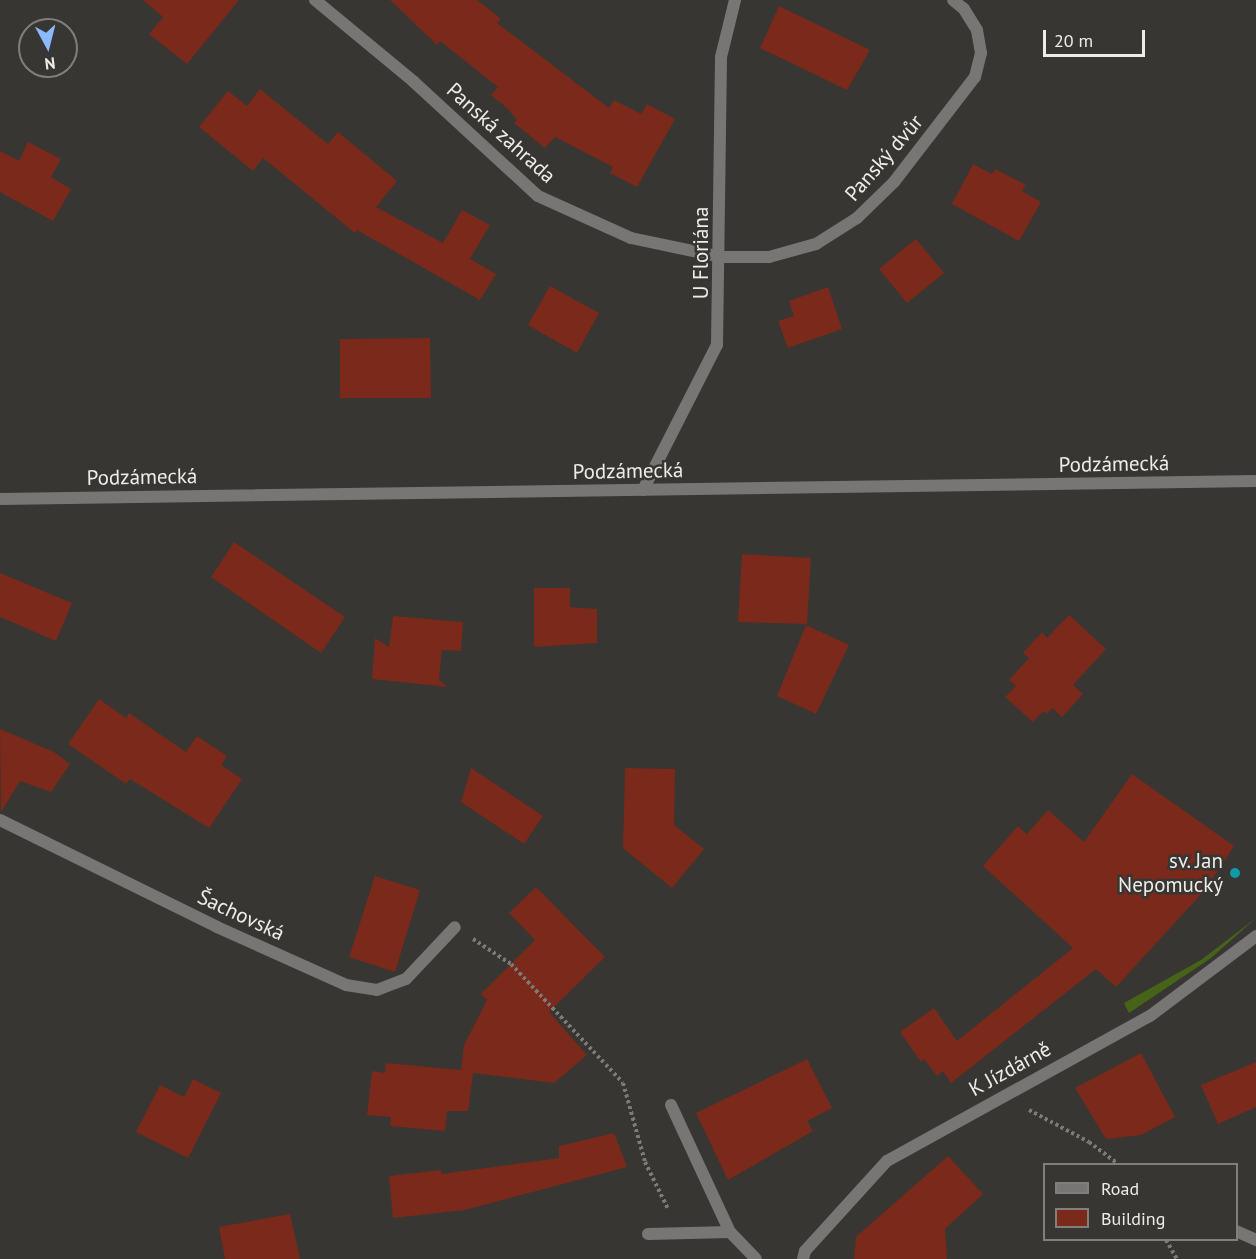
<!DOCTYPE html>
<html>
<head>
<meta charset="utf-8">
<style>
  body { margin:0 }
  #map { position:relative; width:1256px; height:1259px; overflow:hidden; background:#373632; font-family:"PT Sans",sans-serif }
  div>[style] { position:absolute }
  .green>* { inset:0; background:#466417 }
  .building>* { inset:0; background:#7a291a }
  .path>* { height:4px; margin-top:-2px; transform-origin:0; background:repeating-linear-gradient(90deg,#7c7b77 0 3px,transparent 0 6px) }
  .lane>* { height:12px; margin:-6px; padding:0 6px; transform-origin:6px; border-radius:6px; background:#787675 }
  .street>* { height:12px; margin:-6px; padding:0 6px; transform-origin:6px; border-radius:6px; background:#787675 }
  .dots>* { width:16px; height:16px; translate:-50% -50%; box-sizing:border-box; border:3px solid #373632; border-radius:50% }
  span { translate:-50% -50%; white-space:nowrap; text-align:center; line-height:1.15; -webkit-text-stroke:5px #373632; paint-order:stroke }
  .street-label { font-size:21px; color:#edece9 }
  .poi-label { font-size:21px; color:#edece9 }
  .right { translate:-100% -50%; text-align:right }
  .legend { position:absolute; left:1043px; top:1163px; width:195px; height:78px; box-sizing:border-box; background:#373632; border:2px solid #807f7b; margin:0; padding:8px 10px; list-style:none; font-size:18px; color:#edece9 }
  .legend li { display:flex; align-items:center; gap:12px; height:30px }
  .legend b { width:30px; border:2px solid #807f7b }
  .north { position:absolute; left:18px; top:18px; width:60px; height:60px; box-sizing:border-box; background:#373632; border:2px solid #807f7b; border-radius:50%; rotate:173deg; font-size:16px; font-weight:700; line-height:24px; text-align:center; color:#edece9 }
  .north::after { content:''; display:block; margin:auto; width:21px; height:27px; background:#8bb9fc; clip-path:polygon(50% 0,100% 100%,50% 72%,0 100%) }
  .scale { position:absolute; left:1043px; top:30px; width:102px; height:27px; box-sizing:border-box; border:3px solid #edece9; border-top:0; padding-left:8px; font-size:18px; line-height:21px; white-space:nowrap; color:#edece9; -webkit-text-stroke:4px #373632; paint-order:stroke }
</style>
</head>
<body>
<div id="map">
  <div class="green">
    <div style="clip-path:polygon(1256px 918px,1211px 958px,1129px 1013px,1124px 1003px,1201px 960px)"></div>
  </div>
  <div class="building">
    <div style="clip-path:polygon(143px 0,239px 0,187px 64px,149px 34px,163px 17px)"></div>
    <div style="clip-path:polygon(390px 0,477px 0,501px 19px,497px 23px,609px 108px,614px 100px,641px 114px,647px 104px,675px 119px,637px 187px,610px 173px,613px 167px,555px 137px,545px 148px,514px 123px,517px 120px,507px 108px,491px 95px,498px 87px,440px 41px,437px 45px)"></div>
    <div style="clip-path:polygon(779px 6px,870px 50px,847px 90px,760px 48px)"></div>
    <div style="clip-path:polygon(260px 89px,328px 144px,338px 132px,397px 181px,376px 207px,443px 243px,462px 210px,490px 225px,470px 259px,496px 274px,480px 300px,357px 230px,355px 233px,263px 158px,253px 171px,199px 127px,228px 91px,247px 106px)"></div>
    <div style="clip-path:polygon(28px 142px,61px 159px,51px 177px,71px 189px,53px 221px,0 192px,0 151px,19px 161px)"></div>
    <div style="clip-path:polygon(973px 164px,992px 174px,995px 169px,1026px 185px,1022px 191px,1041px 202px,1019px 241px,952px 204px)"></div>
    <div style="clip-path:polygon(916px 239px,944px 273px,907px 303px,879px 269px)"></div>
    <div style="clip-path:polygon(550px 286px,599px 313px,577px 353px,528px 325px)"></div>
    <div style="clip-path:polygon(828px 287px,842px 329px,788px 348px,778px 321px,794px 316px,789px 301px)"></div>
    <div style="clip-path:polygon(430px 338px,431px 398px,340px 398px,340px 339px)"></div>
    <div style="clip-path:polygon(234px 542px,345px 617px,321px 653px,211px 577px)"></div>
    <div style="clip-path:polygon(742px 554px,811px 558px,807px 624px,738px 622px)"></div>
    <div style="clip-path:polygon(0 573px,72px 603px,56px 641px,0 617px)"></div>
    <div style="clip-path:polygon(534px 588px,570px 588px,570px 607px,597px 609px,597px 643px,534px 647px)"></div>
    <div style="clip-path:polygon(1069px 615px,1106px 649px,1073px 685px,1083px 694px,1062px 717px,1052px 708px,1047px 714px,1043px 711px,1033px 722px,1005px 697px,1016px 686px,1009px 680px,1029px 658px,1023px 653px,1042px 632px,1047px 638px)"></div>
    <div style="clip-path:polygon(393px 616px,463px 622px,461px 651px,442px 650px,439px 680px,448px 687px,372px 679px,375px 638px,389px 647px)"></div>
    <div style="clip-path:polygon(806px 625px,849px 645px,816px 714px,777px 696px)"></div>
    <div style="clip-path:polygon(99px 699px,126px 718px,129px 713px,186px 752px,197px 736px,227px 756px,221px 765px,242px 779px,209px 828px,130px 779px,126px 784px,68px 744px)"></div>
    <div style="clip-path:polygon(0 729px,54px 752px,70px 764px,51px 792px,20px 781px,1px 812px)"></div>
    <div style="clip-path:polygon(471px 768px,543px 816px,524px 844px,461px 802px)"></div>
    <div style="clip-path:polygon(625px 768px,675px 769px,674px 825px,704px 849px,672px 888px,623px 848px)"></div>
    <div style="clip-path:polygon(1132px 774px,1234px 846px,1205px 890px,1116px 987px,1096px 969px,951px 1083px,943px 1071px,937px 1076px,924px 1059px,921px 1062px,900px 1032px,934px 1008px,957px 1041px,1073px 948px,983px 866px,1018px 826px,1027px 834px,1048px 810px,1084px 842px)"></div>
    <div style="clip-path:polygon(375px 876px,420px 890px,395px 972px,349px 957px)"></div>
    <div style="clip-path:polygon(536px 887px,605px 957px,549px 1012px,587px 1055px,554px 1083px,473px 1073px,468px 1111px,447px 1111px,445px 1131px,390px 1126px,391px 1117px,367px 1115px,372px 1071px,385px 1073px,386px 1063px,461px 1070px,464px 1045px,487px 1000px,481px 994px,535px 940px,509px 913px)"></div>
    <div style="clip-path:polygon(1141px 1053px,1175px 1117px,1141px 1135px,1106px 1139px,1075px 1088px)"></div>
    <div style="clip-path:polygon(807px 1059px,832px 1108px,807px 1121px,813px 1131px,728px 1180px,696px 1113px)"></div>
    <div style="clip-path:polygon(1256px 1062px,1256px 1107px,1218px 1124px,1201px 1085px)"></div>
    <div style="clip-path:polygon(193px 1079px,221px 1093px,188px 1158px,136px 1132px,160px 1085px,184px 1097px)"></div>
    <div style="clip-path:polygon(614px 1133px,627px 1167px,465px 1210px,393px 1218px,389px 1176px,441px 1170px,441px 1174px,559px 1158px,559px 1146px)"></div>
    <div style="clip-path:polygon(948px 1156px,983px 1194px,945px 1229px,947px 1259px,854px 1259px,856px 1237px)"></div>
    <div style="clip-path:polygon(290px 1214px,300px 1259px,225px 1259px,219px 1227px)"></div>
  </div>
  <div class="path">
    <div style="left:473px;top:939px;width:45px;rotate:33.3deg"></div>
    <div style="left:511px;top:964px;width:163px;rotate:46.7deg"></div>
    <div style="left:623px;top:1083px;width:82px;rotate:74.4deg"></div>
    <div style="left:645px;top:1162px;width:52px;rotate:63.9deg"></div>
    <div style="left:1029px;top:1110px;width:68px;rotate:28.1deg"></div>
    <div style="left:1089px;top:1142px;width:36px;rotate:37deg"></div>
    <div style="left:1166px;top:1240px;width:22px;rotate:60deg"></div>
  </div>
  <div class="lane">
    <div style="left:671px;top:1105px;width:140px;rotate:65.1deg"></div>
    <div style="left:1236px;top:1231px;width:22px;rotate:24deg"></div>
    <div style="left:648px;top:1234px;width:82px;rotate:-1.4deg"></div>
    <div style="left:730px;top:1232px;width:37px;rotate:46deg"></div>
  </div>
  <div class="street">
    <div style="left:315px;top:0;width:129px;rotate:39.6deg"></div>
    <div style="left:414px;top:82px;width:168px;rotate:42.6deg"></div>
    <div style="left:538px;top:196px;width:102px;rotate:24.3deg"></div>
    <div style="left:631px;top:238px;width:92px;rotate:11.9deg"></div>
    <div style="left:721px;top:257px;width:48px"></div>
    <div style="left:769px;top:257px;width:49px;rotate:-15.5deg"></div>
    <div style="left:816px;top:244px;width:49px;rotate:-32.4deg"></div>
    <div style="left:857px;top:218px;width:52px;rotate:-44.2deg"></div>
    <div style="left:894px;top:182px;width:133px;rotate:-52.4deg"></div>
    <div style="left:975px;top:77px;width:25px;rotate:-76deg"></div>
    <div style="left:981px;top:53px;width:23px;rotate:-100deg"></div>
    <div style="left:977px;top:30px;width:25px;rotate:-122deg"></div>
    <div style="left:964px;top:9px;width:14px;rotate:-141deg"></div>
    <div style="left:643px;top:490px;width:163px;rotate:-63deg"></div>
    <div style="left:717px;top:345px;width:288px;rotate:-89.2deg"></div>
    <div style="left:721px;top:57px;width:59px;rotate:-76.2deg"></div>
    <div style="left:0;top:499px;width:1256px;rotate:-0.82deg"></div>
    <div style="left:0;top:820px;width:242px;rotate:26.2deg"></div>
    <div style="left:217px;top:927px;width:141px;rotate:24.2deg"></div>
    <div style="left:346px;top:985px;width:31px;rotate:9deg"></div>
    <div style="left:377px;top:990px;width:31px;rotate:-21deg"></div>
    <div style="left:406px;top:979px;width:71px;rotate:-46.7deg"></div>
    <div style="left:803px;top:1259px;width:8px;rotate:-76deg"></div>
    <div style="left:805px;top:1251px;width:122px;rotate:-47.7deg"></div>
    <div style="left:887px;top:1161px;width:300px;rotate:-28.9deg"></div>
    <div style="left:1150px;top:1016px;width:133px;rotate:-37deg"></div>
  </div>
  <div class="dots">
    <div style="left:1235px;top:873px;background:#0f9aa8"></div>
  </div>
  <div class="street-label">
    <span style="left:501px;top:133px;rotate:42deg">Panská zahrada</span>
    <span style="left:884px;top:158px;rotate:-49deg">Panský dvůr</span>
    <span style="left:701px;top:253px;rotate:-90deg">U Floriána</span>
    <span style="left:1114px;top:464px;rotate:-1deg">Podzámecká</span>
    <span style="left:628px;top:471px;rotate:-1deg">Podzámecká</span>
    <span style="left:142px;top:477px;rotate:-1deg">Podzámecká</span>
    <span style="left:241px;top:915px;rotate:25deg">Šachovská</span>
    <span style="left:1010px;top:1069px;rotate:-29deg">K Jízdárně</span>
  </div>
  <div class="poi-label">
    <span class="right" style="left:1223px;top:873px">sv. Jan<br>Nepomucký</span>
  </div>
  <ul class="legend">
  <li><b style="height:8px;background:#787675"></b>Road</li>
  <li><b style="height:16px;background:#7a291a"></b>Building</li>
  </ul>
  <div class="north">N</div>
  <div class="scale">20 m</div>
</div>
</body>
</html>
